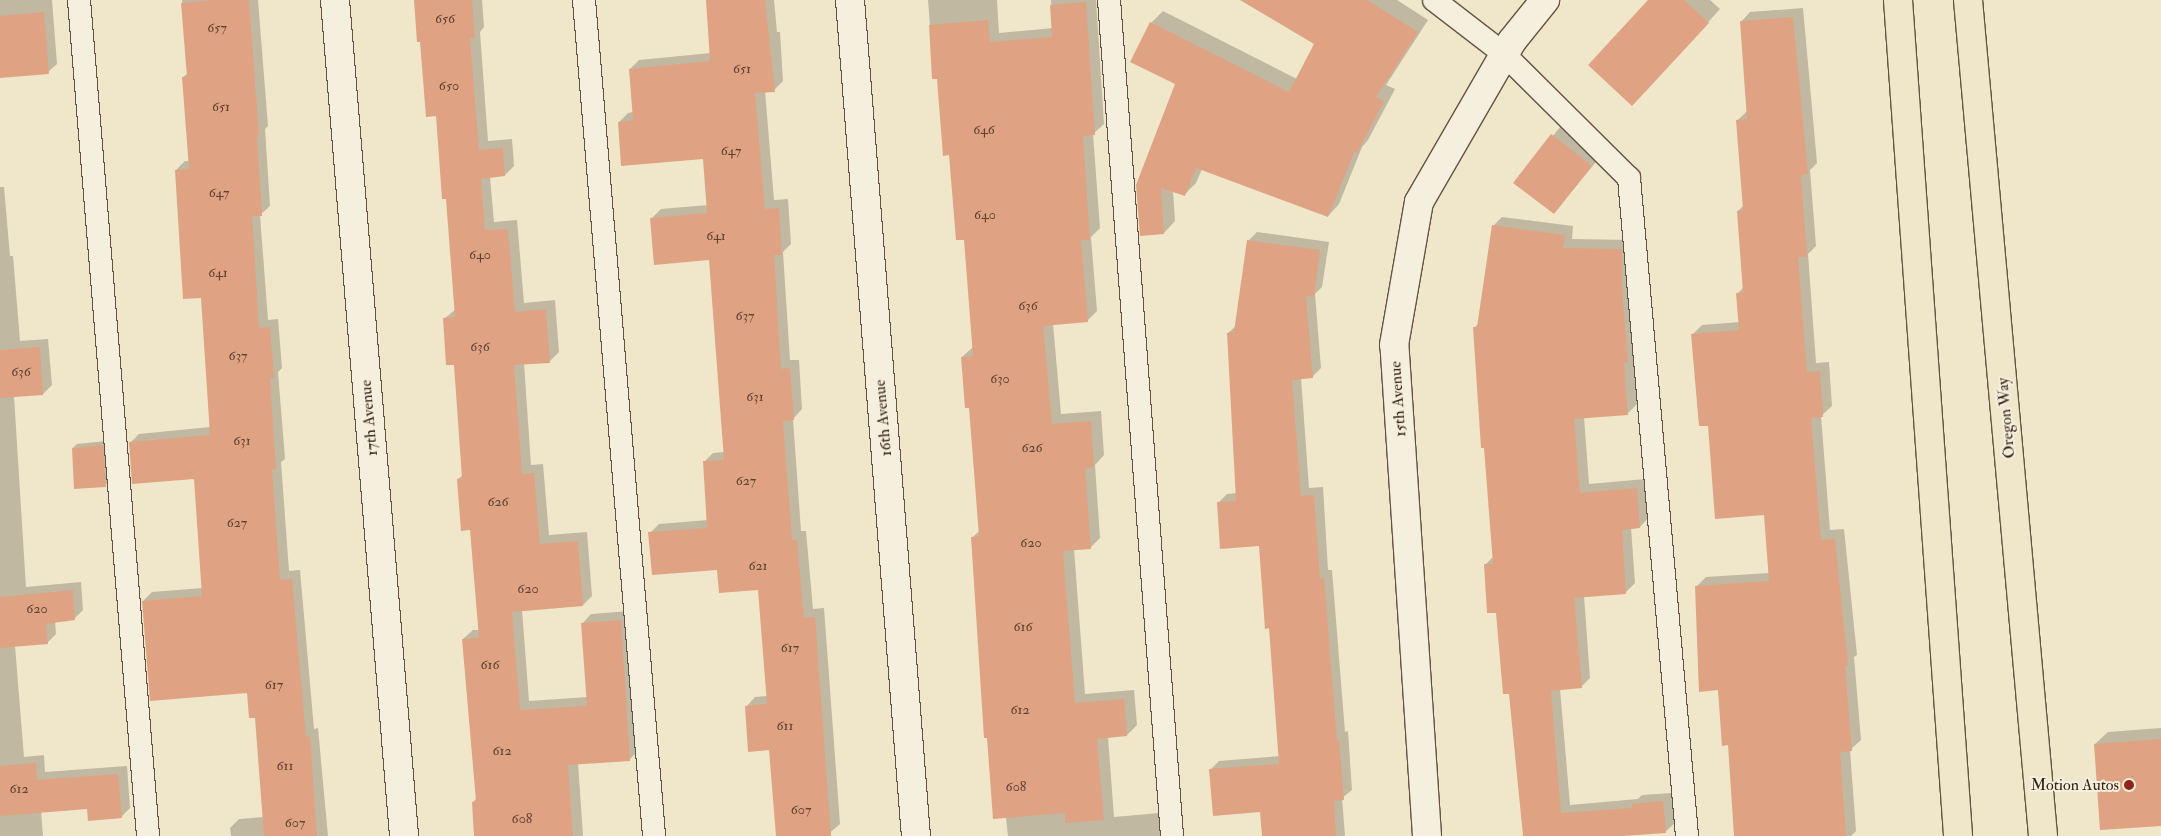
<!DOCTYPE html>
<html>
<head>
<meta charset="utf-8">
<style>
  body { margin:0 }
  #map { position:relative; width:2161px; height:836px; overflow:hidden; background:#f0e6ca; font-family:"IM FELL Double Pica",serif }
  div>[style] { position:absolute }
  .shadow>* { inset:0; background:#0003 }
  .building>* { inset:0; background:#dfa384 }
  .roads { filter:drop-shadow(1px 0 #655242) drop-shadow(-1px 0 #655242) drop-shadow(0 1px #655242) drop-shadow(0 -1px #655242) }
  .lane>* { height:22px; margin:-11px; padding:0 11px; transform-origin:11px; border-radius:11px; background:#f5efdd }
  .street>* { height:28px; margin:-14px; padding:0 14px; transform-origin:14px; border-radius:14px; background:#f5efdd }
  .primary>* { height:28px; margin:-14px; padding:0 14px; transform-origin:14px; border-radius:14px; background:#f0e6ca }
  .dots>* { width:14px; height:14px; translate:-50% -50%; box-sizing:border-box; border:2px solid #f5efdd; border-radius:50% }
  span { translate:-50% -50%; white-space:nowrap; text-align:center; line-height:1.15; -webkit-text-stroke:4px #f5efdd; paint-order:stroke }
  .number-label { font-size:14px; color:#614231 }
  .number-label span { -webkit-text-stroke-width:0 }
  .street-label { font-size:16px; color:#372115 }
  .poi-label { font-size:16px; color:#372115 }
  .right { translate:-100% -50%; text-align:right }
</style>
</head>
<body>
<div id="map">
  <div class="shadow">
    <div style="clip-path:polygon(0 0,52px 0,57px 64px,48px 72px,0 76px)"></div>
    <div style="clip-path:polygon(182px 0,258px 0,268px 126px,265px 129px,270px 206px,260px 215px,268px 320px,278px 319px,282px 368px,278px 372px,285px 459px,281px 462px,289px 571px,300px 570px,314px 729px,318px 728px,328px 836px,231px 836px,230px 828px,239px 819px,264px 817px,257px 717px,249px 691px,143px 601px,152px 592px,203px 588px,195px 478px,130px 443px,139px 434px,210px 427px,202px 296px,176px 170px,185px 161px,189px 161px,183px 77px,188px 73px)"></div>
    <div style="clip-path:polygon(415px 0,482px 0,484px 27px,480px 32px,488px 141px,512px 139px,514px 166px,505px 175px,490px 177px,494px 222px,517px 220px,524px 303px,555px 300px,559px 352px,550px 361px,524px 363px,531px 465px,543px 464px,549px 535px,587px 532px,592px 596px,583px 605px,522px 610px,529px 701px,588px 697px,582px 624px,591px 614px,630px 611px,639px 750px,629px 760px,578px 763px,583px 836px,476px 836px,473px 802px,477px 798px,463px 639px,473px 630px,480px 630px,471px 529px,458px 479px,463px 475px,455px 363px,444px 319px,456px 309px,448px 197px,437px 115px)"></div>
    <div style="clip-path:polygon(707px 0,774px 0,777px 32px,780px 32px,783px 81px,774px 90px,765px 91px,774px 200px,788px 199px,791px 244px,783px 252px,790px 360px,799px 360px,802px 409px,793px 419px,801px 531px,806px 531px,813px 609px,824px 608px,840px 824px,826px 836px,777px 836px,770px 749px,746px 707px,755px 697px,767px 696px,759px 588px,650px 533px,659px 524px,708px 520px,704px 462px,713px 453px,724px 452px,710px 259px,652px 218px,661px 209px,708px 205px,704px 157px,619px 122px,628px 113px,633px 112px,630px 69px,639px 60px,711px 53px)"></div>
    <div style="clip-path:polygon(928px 0,997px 0,999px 33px,1053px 28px,1051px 0,1096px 0,1104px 124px,1093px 134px,1100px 228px,1091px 237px,1097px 311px,1087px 321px,1053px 324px,1061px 414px,1101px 411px,1104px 455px,1095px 465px,1100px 538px,1090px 548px,1074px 549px,1085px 694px,1134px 690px,1137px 725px,1127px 735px,1108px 737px,1114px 817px,1159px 813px,1161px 836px,1008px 836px,973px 537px,980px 530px,970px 406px,962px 357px,973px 347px,965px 238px,938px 77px,934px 78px)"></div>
    <div style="clip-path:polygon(1277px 0,1397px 0,1428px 20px,1386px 85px,1395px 89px,1368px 140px,1362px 147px,1339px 204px,1328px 216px,1202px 169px,1196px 183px,1184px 195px,1173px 191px,1175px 221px,1164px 233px,1141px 235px,1176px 84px,1151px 23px,1163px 11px,1297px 79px,1315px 44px)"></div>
    <div style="clip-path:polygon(1650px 0,1710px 0,1720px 9px,1645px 92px)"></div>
    <div style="clip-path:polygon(1803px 8px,1817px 163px,1810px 170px,1816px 246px,1808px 254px,1816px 363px,1829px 362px,1832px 406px,1821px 416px,1830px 530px,1844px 529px,1857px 655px,1854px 657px,1861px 740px,1850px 750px,1856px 831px,1851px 836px,1736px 836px,1729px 744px,1696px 587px,1706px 577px,1769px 573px,1765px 514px,1709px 424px,1692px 335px,1702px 325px,1740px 322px,1737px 294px,1744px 287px,1738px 211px,1744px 205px,1738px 120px,1748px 110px,1741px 22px,1750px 12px)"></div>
    <div style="clip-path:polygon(1561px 126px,1600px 157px,1554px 213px,1515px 182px)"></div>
    <div style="clip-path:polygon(0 187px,4px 187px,10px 256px,13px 256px,20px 341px,48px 339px,52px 385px,43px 394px,14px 396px,26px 587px,81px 582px,83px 610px,74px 619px,55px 622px,56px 634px,47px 643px,15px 646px,24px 757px,44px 755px,45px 772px,127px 766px,130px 808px,121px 817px,88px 807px,41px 811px,43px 836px,0 836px)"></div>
    <div style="clip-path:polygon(1502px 217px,1573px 226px,1572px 239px,1631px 240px,1637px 352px,1633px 356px,1637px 404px,1628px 413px,1584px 417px,1589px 484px,1646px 479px,1649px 517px,1640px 527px,1631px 527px,1635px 583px,1626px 592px,1584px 596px,1590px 678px,1581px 687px,1560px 689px,1570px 805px,1638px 799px,1642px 795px,1672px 793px,1675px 823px,1665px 832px,1603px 836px,1524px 836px,1510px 692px,1498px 611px,1485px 565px,1494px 556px,1474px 328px,1479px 323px,1493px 226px)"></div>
    <div style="clip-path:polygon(1257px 232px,1329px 242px,1322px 287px,1315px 294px,1321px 368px,1312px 377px,1301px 378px,1309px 488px,1323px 487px,1328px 570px,1332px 570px,1345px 732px,1348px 731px,1352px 790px,1342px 798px,1345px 836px,1263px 836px,1262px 811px,1211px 769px,1219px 761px,1280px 756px,1270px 627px,1260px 545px,1218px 503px,1227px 494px,1237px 493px,1228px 333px,1236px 326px,1248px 241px)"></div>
    <div style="clip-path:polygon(106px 441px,110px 481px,105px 485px,73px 448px,77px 444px)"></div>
    <div style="clip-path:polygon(2161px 728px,2161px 824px,2095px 744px,2108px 732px)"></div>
  </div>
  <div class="building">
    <div style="clip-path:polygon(214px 0,249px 0,259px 136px,257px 136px,262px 216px,252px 216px,259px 328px,270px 327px,274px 378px,270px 379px,276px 469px,272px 469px,280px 580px,292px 579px,306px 737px,310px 736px,317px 836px,264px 836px,255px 718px,249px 718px,247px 693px,150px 701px,142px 601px,202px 596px,194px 479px,132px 484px,129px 442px,210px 435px,201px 298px,183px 299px,175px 170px,189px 169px,182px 77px,187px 77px,181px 3px)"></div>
    <div style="clip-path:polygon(414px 0,472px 0,475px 38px,470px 38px,479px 150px,503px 148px,505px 176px,481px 179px,485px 230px,508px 229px,515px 312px,546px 309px,550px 363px,514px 365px,522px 474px,534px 473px,540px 544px,578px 541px,583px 606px,512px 612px,520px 710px,587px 706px,581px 623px,621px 620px,630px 761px,568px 765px,573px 836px,474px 836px,472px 802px,476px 801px,462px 639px,479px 638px,470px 530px,461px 531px,457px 479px,462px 478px,454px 365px,446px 365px,443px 318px,455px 317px,446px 199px,442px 199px,436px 116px,426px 117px,420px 42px,417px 42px)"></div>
    <div style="clip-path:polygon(706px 0,765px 0,775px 92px,755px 93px,765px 209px,779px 208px,782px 255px,774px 255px,781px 369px,790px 368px,794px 420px,783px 421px,792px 540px,797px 540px,804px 618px,815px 617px,831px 836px,776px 836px,769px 750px,748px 752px,745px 706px,767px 704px,758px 590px,719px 593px,717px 570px,652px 575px,648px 532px,707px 528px,703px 461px,724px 460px,709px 260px,654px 265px,650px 218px,707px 213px,703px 159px,621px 166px,618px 122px,633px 120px,629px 69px,710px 61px)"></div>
    <div style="clip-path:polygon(1240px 0,1367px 0,1418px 32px,1376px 97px,1384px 101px,1357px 153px,1354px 152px,1328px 217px,1196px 168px,1185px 196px,1161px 188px,1164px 234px,1140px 236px,1136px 185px,1175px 84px,1130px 62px,1150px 22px,1289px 92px,1314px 44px)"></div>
    <div style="clip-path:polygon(1648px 0,1684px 0,1709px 23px,1632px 106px,1588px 65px)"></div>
    <div style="clip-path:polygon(1086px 2px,1095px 135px,1083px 136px,1090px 240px,1081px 240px,1088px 322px,1043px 326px,1052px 424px,1091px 421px,1094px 467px,1085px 468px,1091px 549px,1063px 551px,1075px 703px,1124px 699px,1127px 736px,1097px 739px,1104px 820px,1065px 823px,1065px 813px,993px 819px,987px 738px,984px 738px,971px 537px,979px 536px,969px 408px,965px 408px,961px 357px,973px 356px,964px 240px,956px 240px,949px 155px,943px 156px,937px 79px,932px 79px,929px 25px,988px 20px,990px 42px,1052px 37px,1050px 5px)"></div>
    <div style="clip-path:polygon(44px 12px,49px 74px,0 78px,0 16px)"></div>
    <div style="clip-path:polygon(1793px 17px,1808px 174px,1801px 175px,1807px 257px,1798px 257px,1807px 372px,1820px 371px,1823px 417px,1811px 418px,1821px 540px,1835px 539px,1848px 666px,1845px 666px,1852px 751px,1840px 752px,1846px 836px,1734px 836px,1728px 745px,1722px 746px,1718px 690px,1699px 692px,1695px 586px,1769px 581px,1764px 515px,1715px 519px,1708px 426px,1699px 426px,1691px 334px,1739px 330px,1736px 293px,1743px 293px,1737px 211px,1743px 210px,1736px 120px,1747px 119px,1740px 21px)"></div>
    <div style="clip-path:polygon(1551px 134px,1592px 166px,1554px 214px,1513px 183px)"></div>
    <div style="clip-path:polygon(1492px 225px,1565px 235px,1563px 248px,1622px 249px,1622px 288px,1628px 363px,1624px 363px,1628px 415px,1574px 419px,1580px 493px,1637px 488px,1640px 528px,1622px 530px,1626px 594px,1574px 598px,1582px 688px,1551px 691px,1561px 813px,1632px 808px,1632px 804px,1663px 801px,1666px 833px,1623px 836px,1523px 836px,1509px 694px,1503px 694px,1496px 613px,1487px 613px,1484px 564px,1493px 564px,1484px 448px,1481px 448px,1473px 327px,1477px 327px)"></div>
    <div style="clip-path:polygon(1247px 240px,1320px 250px,1314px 297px,1306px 296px,1313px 378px,1292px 380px,1301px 496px,1314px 495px,1320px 579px,1324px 578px,1337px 740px,1339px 740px,1344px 800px,1334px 801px,1336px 836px,1262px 836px,1260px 812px,1213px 816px,1209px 769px,1279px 764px,1269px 628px,1265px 629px,1259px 546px,1220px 549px,1217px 502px,1236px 501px,1227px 333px,1234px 332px)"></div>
    <div style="clip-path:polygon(40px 347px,43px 395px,0 398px,0 350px)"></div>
    <div style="clip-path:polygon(103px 445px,106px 487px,74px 489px,72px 448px)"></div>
    <div style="clip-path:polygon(73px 590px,75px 620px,46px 624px,48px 644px,0 648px,0 597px)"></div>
    <div style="clip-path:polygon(2161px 739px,2161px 826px,2100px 830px,2094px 744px)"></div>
    <div style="clip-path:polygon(36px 763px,37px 780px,118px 774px,122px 818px,88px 821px,87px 809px,0 816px,0 766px)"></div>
  </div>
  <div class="roads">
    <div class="lane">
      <div style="left:79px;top:0;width:839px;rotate:85.28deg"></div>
      <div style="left:584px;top:0;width:839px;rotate:85.21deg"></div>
      <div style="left:1109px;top:0;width:838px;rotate:85.69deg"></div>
      <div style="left:1434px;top:0;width:88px;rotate:37.6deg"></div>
      <div style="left:1504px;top:54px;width:176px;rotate:44.8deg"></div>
      <div style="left:1629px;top:178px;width:661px;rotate:84.96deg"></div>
    </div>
    <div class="street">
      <div style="left:335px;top:0;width:839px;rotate:85.28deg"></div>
      <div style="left:850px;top:0;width:839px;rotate:85.49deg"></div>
      <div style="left:1427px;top:836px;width:492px;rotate:-93.8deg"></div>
      <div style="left:1394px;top:345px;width:145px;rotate:-80.1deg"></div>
      <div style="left:1419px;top:202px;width:186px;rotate:-60deg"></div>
      <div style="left:1512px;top:41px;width:53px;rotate:-51.2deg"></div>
    </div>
    <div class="primary">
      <div style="left:1898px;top:0;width:838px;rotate:85.89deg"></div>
      <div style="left:1968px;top:0;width:839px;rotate:84.87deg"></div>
    </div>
  </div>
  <div class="dots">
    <div style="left:2129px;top:785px;background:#8f2418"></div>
  </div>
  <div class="number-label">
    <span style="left:445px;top:19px">656</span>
    <span style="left:217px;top:28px">657</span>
    <span style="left:742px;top:69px">651</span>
    <span style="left:449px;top:86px">650</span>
    <span style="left:221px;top:107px">651</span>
    <span style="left:984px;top:130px">646</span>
    <span style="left:731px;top:151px">647</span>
    <span style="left:219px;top:193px">647</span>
    <span style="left:985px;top:215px">640</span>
    <span style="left:716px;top:236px">641</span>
    <span style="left:480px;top:255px">640</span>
    <span style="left:218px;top:273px">641</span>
    <span style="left:1028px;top:306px">636</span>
    <span style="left:745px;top:316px">637</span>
    <span style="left:480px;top:347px">636</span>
    <span style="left:238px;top:356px">637</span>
    <span style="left:21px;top:372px">636</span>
    <span style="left:1000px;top:379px">630</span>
    <span style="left:755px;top:397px">631</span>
    <span style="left:242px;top:441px">631</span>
    <span style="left:1032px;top:448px">626</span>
    <span style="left:746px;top:481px">627</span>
    <span style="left:498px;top:502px">626</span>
    <span style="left:237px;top:523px">627</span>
    <span style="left:1031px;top:543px">620</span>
    <span style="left:758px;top:566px">621</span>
    <span style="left:528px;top:589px">620</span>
    <span style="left:37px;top:609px">620</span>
    <span style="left:1023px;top:627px">616</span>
    <span style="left:790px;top:648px">617</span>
    <span style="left:490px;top:665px">616</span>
    <span style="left:274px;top:685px">617</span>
    <span style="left:1020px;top:710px">612</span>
    <span style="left:785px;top:726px">611</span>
    <span style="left:502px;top:751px">612</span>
    <span style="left:285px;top:766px">611</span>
    <span style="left:1016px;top:787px">608</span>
    <span style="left:19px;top:789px">612</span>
    <span style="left:801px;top:810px">607</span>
    <span style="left:522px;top:819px">608</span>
    <span style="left:295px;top:823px">607</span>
  </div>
  <div class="street-label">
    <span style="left:1398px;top:399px;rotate:-94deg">15th Avenue</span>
    <span style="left:369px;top:418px;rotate:-95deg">17th Avenue</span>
    <span style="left:883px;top:418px;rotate:-95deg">16th Avenue</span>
    <span style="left:2006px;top:418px;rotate:-95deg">Oregon Way</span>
  </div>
  <div class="poi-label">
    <span class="right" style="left:2119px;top:785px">Motion Autos</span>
  </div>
</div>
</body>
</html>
